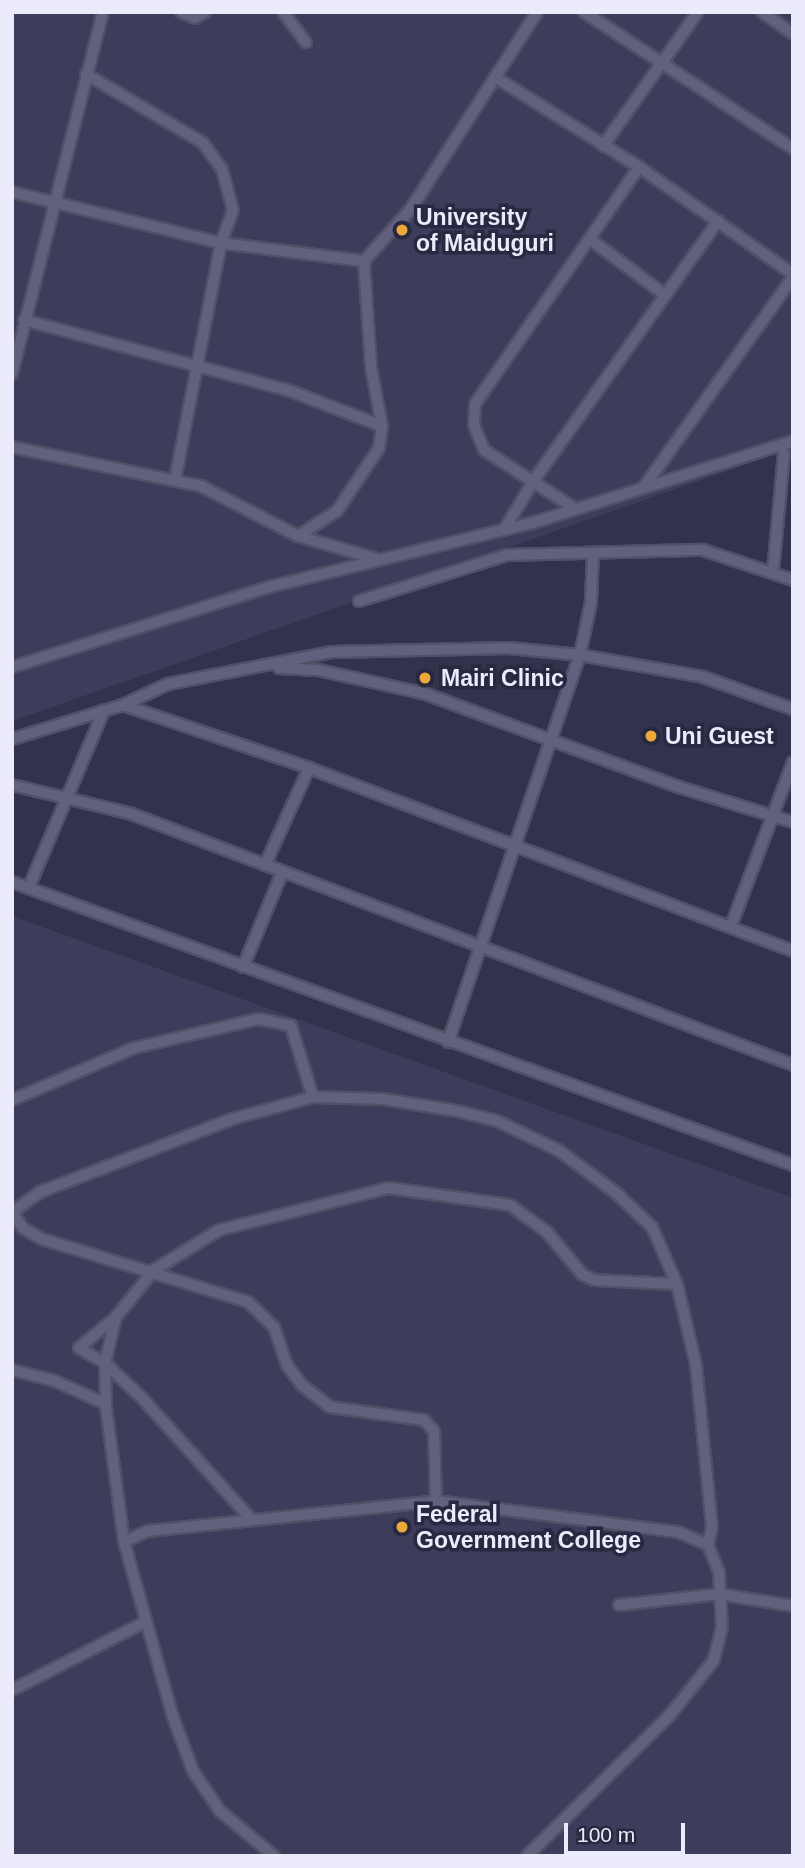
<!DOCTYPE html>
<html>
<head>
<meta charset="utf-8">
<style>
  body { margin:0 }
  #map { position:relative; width:805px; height:1868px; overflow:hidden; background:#33324c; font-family:Helvetica,sans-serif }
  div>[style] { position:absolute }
  .built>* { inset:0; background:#3e3c5b }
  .roads { filter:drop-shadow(2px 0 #515066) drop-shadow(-2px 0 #515066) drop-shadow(0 2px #515066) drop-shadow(0 -2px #515066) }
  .minor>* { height:10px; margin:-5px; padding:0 5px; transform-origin:5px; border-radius:5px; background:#62617d }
  .dots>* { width:19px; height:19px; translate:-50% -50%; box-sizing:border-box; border:4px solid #292841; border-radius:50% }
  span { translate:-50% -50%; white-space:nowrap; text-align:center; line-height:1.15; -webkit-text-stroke:7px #292841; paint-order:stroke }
  .poi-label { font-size:23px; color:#ebebfc; font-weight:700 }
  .left { translate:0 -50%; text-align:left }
  .frame { position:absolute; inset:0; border:14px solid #ebebfc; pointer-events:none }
  .scale { position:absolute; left:564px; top:1823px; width:121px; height:32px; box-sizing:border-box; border:4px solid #ebebfc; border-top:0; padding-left:9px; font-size:21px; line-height:24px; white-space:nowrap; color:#ebebfc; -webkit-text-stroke:5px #292841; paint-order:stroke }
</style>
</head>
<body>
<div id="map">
  <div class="built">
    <div style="clip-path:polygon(12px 12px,793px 12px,793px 448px,12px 721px)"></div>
    <div style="clip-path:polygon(12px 916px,793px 1198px,793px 1856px,12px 1856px)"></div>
  </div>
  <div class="roads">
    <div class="minor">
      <div style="left:181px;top:12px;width:15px;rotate:23deg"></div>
      <div style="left:195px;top:18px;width:12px;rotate:-31deg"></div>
      <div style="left:283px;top:12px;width:38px;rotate:53deg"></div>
      <div style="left:584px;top:12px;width:250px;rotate:33.2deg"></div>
      <div style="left:762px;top:12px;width:38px;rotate:35deg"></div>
      <div style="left:86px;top:74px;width:136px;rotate:30.5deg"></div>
      <div style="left:203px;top:143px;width:32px;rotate:54deg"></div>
      <div style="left:222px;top:169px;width:42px;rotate:75deg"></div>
      <div style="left:233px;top:210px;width:35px;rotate:110deg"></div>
      <div style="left:221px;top:243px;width:241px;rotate:101deg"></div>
      <div style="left:495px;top:77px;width:170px;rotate:32deg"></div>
      <div style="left:639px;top:167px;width:188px;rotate:34.8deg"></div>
      <div style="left:603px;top:146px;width:164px;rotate:-54.7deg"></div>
      <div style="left:12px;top:192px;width:215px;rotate:13.7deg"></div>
      <div style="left:221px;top:243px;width:144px;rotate:7.2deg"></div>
      <div style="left:364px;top:261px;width:69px;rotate:-48deg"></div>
      <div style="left:410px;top:210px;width:235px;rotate:-57.3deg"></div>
      <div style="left:591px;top:240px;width:91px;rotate:36.5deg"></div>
      <div style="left:24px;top:320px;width:273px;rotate:14.9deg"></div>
      <div style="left:288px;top:390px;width:101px;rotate:21deg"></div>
      <div style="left:12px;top:374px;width:373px;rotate:-75.9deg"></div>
      <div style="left:12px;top:447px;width:193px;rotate:11.7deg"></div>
      <div style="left:201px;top:486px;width:109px;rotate:27.3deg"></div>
      <div style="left:298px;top:536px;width:82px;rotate:16.2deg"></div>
      <div style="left:644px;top:487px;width:257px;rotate:-54.6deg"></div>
      <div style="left:574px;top:508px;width:107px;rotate:-147.2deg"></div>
      <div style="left:484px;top:450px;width:27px;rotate:-112deg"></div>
      <div style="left:474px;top:425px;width:21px;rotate:-87deg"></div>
      <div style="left:475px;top:404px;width:288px;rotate:-55.3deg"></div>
      <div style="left:504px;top:530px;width:58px;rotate:-59deg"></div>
      <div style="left:534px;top:480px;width:318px;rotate:-54.6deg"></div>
      <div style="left:298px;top:536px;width:46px;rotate:-32.7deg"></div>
      <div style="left:337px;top:511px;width:76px;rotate:-56.3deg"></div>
      <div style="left:379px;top:448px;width:22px;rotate:-82deg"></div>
      <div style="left:382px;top:426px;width:60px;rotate:-100.6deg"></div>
      <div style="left:371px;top:367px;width:106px;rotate:-93.8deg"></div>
      <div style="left:773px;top:572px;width:119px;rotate:-84.7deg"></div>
      <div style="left:359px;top:601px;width:155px;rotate:-17.3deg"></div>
      <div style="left:507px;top:555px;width:196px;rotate:-1.5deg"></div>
      <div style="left:703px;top:550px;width:95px;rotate:18.4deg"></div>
      <div style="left:12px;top:667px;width:269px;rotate:-17.3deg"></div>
      <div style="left:269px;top:587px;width:271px;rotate:-13.7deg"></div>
      <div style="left:532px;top:523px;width:274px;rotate:-17.4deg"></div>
      <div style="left:279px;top:668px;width:39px;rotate:3deg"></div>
      <div style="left:318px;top:670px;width:107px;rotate:12.4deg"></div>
      <div style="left:423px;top:693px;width:273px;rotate:20.2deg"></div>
      <div style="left:679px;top:787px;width:119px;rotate:17.1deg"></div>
      <div style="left:123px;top:705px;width:196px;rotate:18.7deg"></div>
      <div style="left:309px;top:768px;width:517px;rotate:20.71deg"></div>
      <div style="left:12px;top:739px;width:116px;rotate:-17deg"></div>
      <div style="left:123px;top:705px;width:50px;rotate:-25deg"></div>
      <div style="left:168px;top:684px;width:166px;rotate:-11.1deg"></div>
      <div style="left:331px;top:652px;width:178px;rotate:-1.3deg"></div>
      <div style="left:509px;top:648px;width:71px;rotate:5.6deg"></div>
      <div style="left:580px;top:655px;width:125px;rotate:10.1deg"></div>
      <div style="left:703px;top:677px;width:96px;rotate:19.6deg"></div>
      <div style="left:12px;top:785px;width:120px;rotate:13.5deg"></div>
      <div style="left:129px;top:813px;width:710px;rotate:20.78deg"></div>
      <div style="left:265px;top:865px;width:107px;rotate:-65.6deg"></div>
      <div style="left:12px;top:882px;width:831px;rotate:19.92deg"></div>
      <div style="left:29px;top:887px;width:192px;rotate:-67deg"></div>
      <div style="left:731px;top:926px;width:175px;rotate:-69.3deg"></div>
      <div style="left:243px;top:967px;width:102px;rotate:-67.5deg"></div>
      <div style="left:448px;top:1042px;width:409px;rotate:-71.2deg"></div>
      <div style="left:580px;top:655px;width:54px;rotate:-78.3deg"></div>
      <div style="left:591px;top:602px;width:48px;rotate:-87.6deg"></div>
      <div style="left:12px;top:1100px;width:133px;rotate:-23.1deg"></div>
      <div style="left:134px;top:1048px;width:128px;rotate:-13.1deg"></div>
      <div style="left:259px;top:1019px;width:33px;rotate:12deg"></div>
      <div style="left:291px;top:1026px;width:74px;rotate:72.8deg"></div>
      <div style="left:116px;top:1317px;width:48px;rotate:140deg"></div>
      <div style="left:79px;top:1348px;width:30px;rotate:30deg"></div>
      <div style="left:105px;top:1363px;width:51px;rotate:43.4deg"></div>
      <div style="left:142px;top:1398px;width:161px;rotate:48deg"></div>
      <div style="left:12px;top:1370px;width:44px;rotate:14.3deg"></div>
      <div style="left:55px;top:1381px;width:56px;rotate:24.3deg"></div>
      <div style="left:436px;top:1501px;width:70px;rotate:-91.6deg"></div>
      <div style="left:434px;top:1431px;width:15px;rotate:-132deg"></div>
      <div style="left:424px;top:1420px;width:95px;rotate:-172.1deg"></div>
      <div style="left:330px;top:1407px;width:36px;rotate:-142deg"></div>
      <div style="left:302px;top:1385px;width:25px;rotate:-127deg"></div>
      <div style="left:287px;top:1365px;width:40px;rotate:-108.9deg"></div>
      <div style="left:274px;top:1327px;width:36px;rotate:-136deg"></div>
      <div style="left:248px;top:1302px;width:215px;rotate:-163deg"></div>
      <div style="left:42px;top:1239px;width:22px;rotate:-150deg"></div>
      <div style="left:23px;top:1228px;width:16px;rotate:-125deg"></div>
      <div style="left:14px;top:1215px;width:8px;rotate:-60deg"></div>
      <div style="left:18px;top:1208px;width:27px;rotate:-36deg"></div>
      <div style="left:40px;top:1192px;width:205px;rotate:-20.8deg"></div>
      <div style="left:232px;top:1119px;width:84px;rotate:-15.2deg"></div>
      <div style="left:313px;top:1097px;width:70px;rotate:1.6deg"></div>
      <div style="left:383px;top:1099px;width:75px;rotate:9.2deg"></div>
      <div style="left:457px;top:1111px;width:41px;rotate:14deg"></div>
      <div style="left:497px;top:1121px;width:68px;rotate:25.4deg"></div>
      <div style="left:558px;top:1150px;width:71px;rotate:36.4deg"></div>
      <div style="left:615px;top:1192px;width:51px;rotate:43.4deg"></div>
      <div style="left:652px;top:1227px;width:62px;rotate:66.3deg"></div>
      <div style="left:677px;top:1284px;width:83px;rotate:76.8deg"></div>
      <div style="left:696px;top:1365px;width:163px;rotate:84.4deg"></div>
      <div style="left:712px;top:1527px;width:18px;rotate:103deg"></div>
      <div style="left:124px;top:1542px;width:26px;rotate:-25deg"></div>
      <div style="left:148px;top:1531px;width:290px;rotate:-5.9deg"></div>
      <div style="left:436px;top:1501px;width:244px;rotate:7.3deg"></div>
      <div style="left:678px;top:1532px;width:33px;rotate:23deg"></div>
      <div style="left:708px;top:1545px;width:29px;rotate:68deg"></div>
      <div style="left:719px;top:1572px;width:55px;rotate:86.9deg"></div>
      <div style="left:722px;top:1627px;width:34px;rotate:104deg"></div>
      <div style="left:714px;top:1660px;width:70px;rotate:128.7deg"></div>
      <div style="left:670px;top:1715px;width:201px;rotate:135.4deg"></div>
      <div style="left:619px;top:1605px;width:101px;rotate:-6.3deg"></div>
      <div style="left:719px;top:1594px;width:75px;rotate:9.2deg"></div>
      <div style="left:12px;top:1690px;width:149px;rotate:-27.1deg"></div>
      <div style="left:274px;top:1856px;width:70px;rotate:-140.2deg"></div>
      <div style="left:220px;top:1811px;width:48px;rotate:-124deg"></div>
      <div style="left:193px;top:1771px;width:58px;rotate:-110.3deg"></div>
      <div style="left:173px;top:1717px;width:182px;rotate:-105.6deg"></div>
      <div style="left:124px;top:1542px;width:136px;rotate:-97.6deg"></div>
      <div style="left:106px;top:1407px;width:44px;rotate:-91.3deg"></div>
      <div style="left:105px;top:1363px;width:47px;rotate:-76.6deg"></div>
      <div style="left:116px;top:1317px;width:60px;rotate:-51deg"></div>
      <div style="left:154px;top:1270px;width:76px;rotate:-31.6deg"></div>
      <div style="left:219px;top:1230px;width:175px;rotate:-13.9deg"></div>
      <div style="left:389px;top:1188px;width:122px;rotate:8deg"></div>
      <div style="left:510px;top:1205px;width:46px;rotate:36.1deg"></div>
      <div style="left:547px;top:1232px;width:55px;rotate:50.2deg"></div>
      <div style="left:582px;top:1274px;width:13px;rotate:27deg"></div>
      <div style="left:594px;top:1280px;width:83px;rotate:2.8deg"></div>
    </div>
  </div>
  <div class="dots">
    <div style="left:402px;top:230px;background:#eca93a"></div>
    <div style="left:425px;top:678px;background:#eca93a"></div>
    <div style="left:651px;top:736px;background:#eca93a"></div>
    <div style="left:402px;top:1527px;background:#eca93a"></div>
  </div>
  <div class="poi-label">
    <span class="left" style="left:416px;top:230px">University<br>of Maiduguri</span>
    <span class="left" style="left:441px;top:678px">Mairi Clinic</span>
    <span class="left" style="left:665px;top:736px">Uni Guest</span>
    <span class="left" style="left:416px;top:1527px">Federal<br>Government College</span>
  </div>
  <div class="frame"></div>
  <div class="scale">100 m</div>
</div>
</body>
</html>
